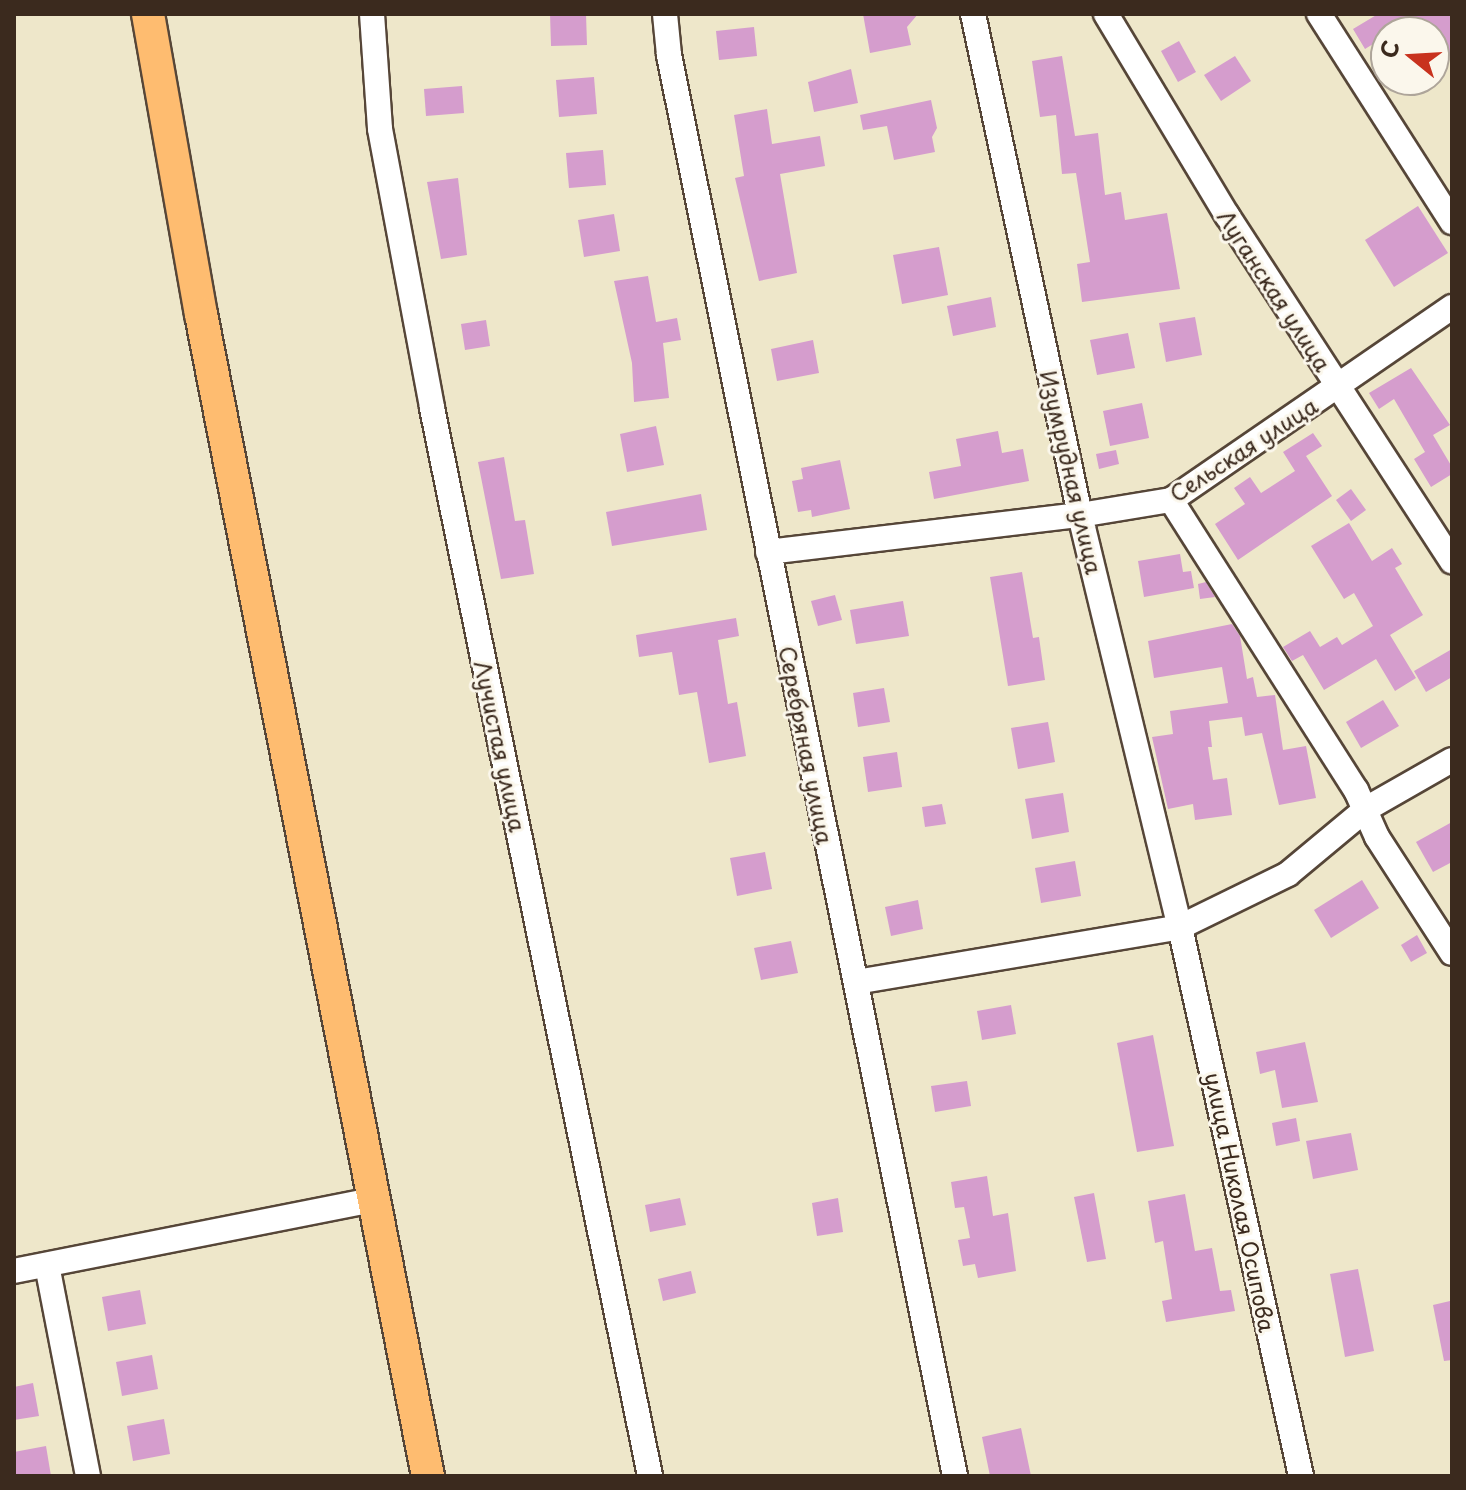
<!DOCTYPE html>
<html>
<head>
<meta charset="utf-8">
<style>
  body { margin:0 }
  #map { position:relative; width:1466px; height:1490px; overflow:hidden; background:#eee7ca; font-family:"Playpen Sans",sans-serif }
  div>[style] { position:absolute }
  .building>* { inset:0; background:#d59dcd }
  .roads { filter:drop-shadow(2px 0 #564638) drop-shadow(-2px 0 #564638) drop-shadow(0 2px #564638) drop-shadow(0 -2px #564638) }
  .minor>* { height:24px; margin:-12px; padding:0 12px; transform-origin:12px; border-radius:12px; background:#fff }
  .major>* { height:32px; margin:-16px; padding:0 16px; transform-origin:16px; border-radius:16px; background:#febc70 }
  span { translate:-50% -50%; white-space:nowrap; text-align:center; line-height:1.15; -webkit-text-stroke:6px #fbf7ec; paint-order:stroke }
  .street-label { font-size:22px; color:#3b2a1e }
  .frame { position:absolute; inset:0; border:16px solid #3b2a1e; pointer-events:none }
  .north { position:absolute; left:1370px; top:16px; width:80px; height:80px; box-sizing:border-box; background:#fbf7ec; border:2px solid #aea59a; border-radius:50%; rotate:288deg; font-size:22px; font-weight:700; line-height:32px; text-align:center; color:#3b2a1e }
  .north::after { content:''; display:block; margin:auto; width:28px; height:36px; background:#c8321e; clip-path:polygon(50% 0,100% 100%,50% 72%,0 100%) }
</style>
</head>
<body>
<div id="map">
  <div class="building">
    <div style="clip-path:polygon(550px 14px,586px 14px,587px 45px,551px 46px)"></div>
    <div style="clip-path:polygon(863px 14px,918px 14px,907px 27px,911px 45px,870px 53px)"></div>
    <div style="clip-path:polygon(1378px 14px,1452px 14px,1452px 60px,1435px 32px,1423px 32px,1415px 18px,1386px 32px,1386px 36px,1365px 49px,1353px 29px)"></div>
    <div style="clip-path:polygon(754px 27px,757px 56px,719px 60px,716px 31px)"></div>
    <div style="clip-path:polygon(1179px 41px,1196px 72px,1178px 82px,1161px 51px)"></div>
    <div style="clip-path:polygon(1062px 56px,1075px 136px,1098px 133px,1105px 195px,1121px 192px,1125px 220px,1167px 213px,1180px 289px,1082px 302px,1077px 264px,1090px 262px,1076px 173px,1062px 174px,1056px 115px,1040px 117px,1032px 61px)"></div>
    <div style="clip-path:polygon(1235px 56px,1251px 81px,1221px 101px,1204px 75px)"></div>
    <div style="clip-path:polygon(851px 69px,858px 103px,814px 112px,808px 82px)"></div>
    <div style="clip-path:polygon(594px 77px,597px 114px,559px 117px,556px 80px)"></div>
    <div style="clip-path:polygon(462px 86px,464px 113px,426px 116px,424px 89px)"></div>
    <div style="clip-path:polygon(931px 100px,937px 128px,932px 137px,935px 152px,894px 160px,887px 126px,863px 130px,860px 115px)"></div>
    <div style="clip-path:polygon(767px 109px,772px 144px,820px 136px,825px 166px,780px 174px,797px 273px,759px 281px,735px 178px,744px 176px,734px 115px)"></div>
    <div style="clip-path:polygon(603px 150px,606px 185px,569px 188px,566px 153px)"></div>
    <div style="clip-path:polygon(458px 178px,467px 255px,441px 259px,427px 182px)"></div>
    <div style="clip-path:polygon(1418px 206px,1448px 253px,1394px 287px,1365px 240px)"></div>
    <div style="clip-path:polygon(614px 214px,620px 251px,584px 257px,578px 220px)"></div>
    <div style="clip-path:polygon(939px 247px,948px 295px,902px 304px,893px 255px)"></div>
    <div style="clip-path:polygon(648px 276px,656px 322px,677px 318px,681px 340px,663px 343px,669px 398px,634px 402px,632px 363px,614px 281px)"></div>
    <div style="clip-path:polygon(991px 297px,996px 327px,953px 336px,947px 306px)"></div>
    <div style="clip-path:polygon(1195px 317px,1202px 355px,1166px 362px,1159px 323px)"></div>
    <div style="clip-path:polygon(486px 320px,490px 346px,465px 350px,461px 324px)"></div>
    <div style="clip-path:polygon(1128px 333px,1135px 368px,1097px 375px,1090px 340px)"></div>
    <div style="clip-path:polygon(813px 340px,819px 373px,777px 381px,771px 349px)"></div>
    <div style="clip-path:polygon(1411px 368px,1450px 425px,1433px 435px,1452px 467px,1452px 474px,1431px 487px,1414px 459px,1425px 452px,1394px 399px,1379px 409px,1369px 393px)"></div>
    <div style="clip-path:polygon(1142px 403px,1149px 438px,1110px 446px,1103px 411px)"></div>
    <div style="clip-path:polygon(656px 426px,664px 465px,627px 472px,620px 434px)"></div>
    <div style="clip-path:polygon(998px 431px,1002px 453px,1023px 449px,1029px 481px,934px 499px,929px 472px,961px 466px,956px 439px)"></div>
    <div style="clip-path:polygon(1313px 433px,1322px 446px,1306px 456px,1332px 496px,1238px 560px,1215px 524px,1245px 504px,1234px 488px,1250px 477px,1261px 493px,1295px 471px,1283px 452px)"></div>
    <div style="clip-path:polygon(1116px 450px,1119px 464px,1099px 469px,1096px 454px)"></div>
    <div style="clip-path:polygon(504px 457px,515px 521px,525px 520px,534px 574px,501px 579px,478px 462px)"></div>
    <div style="clip-path:polygon(840px 460px,850px 509px,812px 517px,811px 510px,798px 512px,792px 481px,803px 479px,801px 468px)"></div>
    <div style="clip-path:polygon(1351px 489px,1366px 510px,1351px 521px,1336px 500px)"></div>
    <div style="clip-path:polygon(701px 494px,707px 530px,612px 546px,606px 512px)"></div>
    <div style="clip-path:polygon(1349px 523px,1372px 561px,1392px 548px,1402px 564px,1395px 568px,1423px 615px,1390px 635px,1416px 678px,1395px 691px,1376px 659px,1324px 690px,1303px 655px,1292px 661px,1283px 647px,1310px 631px,1320px 647px,1337px 637px,1342px 645px,1373px 626px,1354px 593px,1344px 599px,1311px 546px)"></div>
    <div style="clip-path:polygon(1180px 554px,1183px 572px,1191px 571px,1194px 588px,1144px 597px,1138px 561px)"></div>
    <div style="clip-path:polygon(1022px 572px,1033px 638px,1039px 637px,1045px 680px,1008px 686px,990px 577px)"></div>
    <div style="clip-path:polygon(1206px 582px,1215px 597px,1200px 599px,1198px 584px)"></div>
    <div style="clip-path:polygon(835px 595px,842px 620px,818px 626px,811px 601px)"></div>
    <div style="clip-path:polygon(903px 601px,909px 636px,856px 644px,850px 610px)"></div>
    <div style="clip-path:polygon(736px 618px,739px 636px,718px 640px,728px 704px,737px 702px,746px 756px,709px 763px,697px 692px,679px 695px,672px 652px,639px 657px,636px 635px)"></div>
    <div style="clip-path:polygon(1232px 624px,1240px 636px,1247px 679px,1253px 677px,1257px 697px,1275px 695px,1283px 750px,1306px 746px,1316px 798px,1279px 805px,1262px 733px,1245px 736px,1242px 717px,1209px 721px,1212px 747px,1208px 747px,1213px 780px,1227px 778px,1232px 815px,1195px 820px,1193px 804px,1168px 809px,1152px 737px,1173px 734px,1170px 711px,1228px 703px,1222px 667px,1154px 678px,1148px 641px)"></div>
    <div style="clip-path:polygon(1452px 649px,1452px 677px,1426px 692px,1414px 671px)"></div>
    <div style="clip-path:polygon(884px 688px,890px 722px,858px 727px,853px 693px)"></div>
    <div style="clip-path:polygon(1383px 700px,1399px 726px,1361px 748px,1346px 722px)"></div>
    <div style="clip-path:polygon(1048px 722px,1055px 762px,1018px 769px,1011px 728px)"></div>
    <div style="clip-path:polygon(897px 752px,902px 787px,868px 792px,863px 757px)"></div>
    <div style="clip-path:polygon(1063px 793px,1069px 832px,1032px 839px,1025px 799px)"></div>
    <div style="clip-path:polygon(942px 804px,946px 824px,925px 827px,922px 807px)"></div>
    <div style="clip-path:polygon(1452px 822px,1452px 862px,1433px 872px,1416px 842px)"></div>
    <div style="clip-path:polygon(765px 852px,772px 889px,737px 896px,730px 858px)"></div>
    <div style="clip-path:polygon(1075px 861px,1081px 896px,1041px 903px,1035px 868px)"></div>
    <div style="clip-path:polygon(1362px 880px,1379px 908px,1331px 938px,1314px 910px)"></div>
    <div style="clip-path:polygon(918px 900px,923px 929px,891px 936px,885px 907px)"></div>
    <div style="clip-path:polygon(1417px 935px,1427px 953px,1411px 962px,1401px 945px)"></div>
    <div style="clip-path:polygon(791px 941px,798px 973px,761px 980px,754px 948px)"></div>
    <div style="clip-path:polygon(1011px 1005px,1016px 1034px,982px 1040px,977px 1011px)"></div>
    <div style="clip-path:polygon(1153px 1035px,1174px 1146px,1137px 1152px,1117px 1043px)"></div>
    <div style="clip-path:polygon(1305px 1042px,1318px 1102px,1282px 1108px,1275px 1070px,1260px 1074px,1256px 1052px)"></div>
    <div style="clip-path:polygon(967px 1081px,971px 1106px,935px 1112px,931px 1086px)"></div>
    <div style="clip-path:polygon(1296px 1118px,1300px 1141px,1276px 1146px,1272px 1123px)"></div>
    <div style="clip-path:polygon(1351px 1133px,1358px 1170px,1313px 1179px,1306px 1141px)"></div>
    <div style="clip-path:polygon(987px 1176px,993px 1216px,1008px 1213px,1016px 1271px,978px 1278px,975px 1264px,963px 1266px,958px 1240px,970px 1238px,964px 1207px,955px 1208px,951px 1182px)"></div>
    <div style="clip-path:polygon(1094px 1193px,1106px 1259px,1087px 1262px,1074px 1197px)"></div>
    <div style="clip-path:polygon(1185px 1194px,1195px 1251px,1212px 1248px,1220px 1291px,1231px 1290px,1235px 1311px,1166px 1322px,1162px 1301px,1172px 1299px,1163px 1241px,1155px 1243px,1148px 1201px)"></div>
    <div style="clip-path:polygon(680px 1198px,686px 1225px,650px 1232px,645px 1205px)"></div>
    <div style="clip-path:polygon(838px 1198px,843px 1232px,817px 1236px,812px 1203px)"></div>
    <div style="clip-path:polygon(1358px 1269px,1374px 1351px,1345px 1357px,1330px 1274px)"></div>
    <div style="clip-path:polygon(691px 1271px,696px 1293px,663px 1301px,658px 1279px)"></div>
    <div style="clip-path:polygon(140px 1290px,146px 1324px,108px 1331px,102px 1297px)"></div>
    <div style="clip-path:polygon(1450px 1301px,1452px 1360px,1444px 1361px,1433px 1305px)"></div>
    <div style="clip-path:polygon(152px 1355px,158px 1389px,122px 1396px,116px 1362px)"></div>
    <div style="clip-path:polygon(33px 1383px,39px 1416px,14px 1420px,14px 1387px)"></div>
    <div style="clip-path:polygon(164px 1419px,170px 1454px,133px 1461px,127px 1426px)"></div>
    <div style="clip-path:polygon(1021px 1428px,1031px 1476px,990px 1476px,982px 1437px)"></div>
    <div style="clip-path:polygon(46px 1446px,51px 1476px,14px 1476px,14px 1452px)"></div>
  </div>
  <div class="roads">
    <div class="minor">
      <div style="left:372px;top:14px;width:115px;rotate:86deg"></div>
      <div style="left:380px;top:129px;width:284px;rotate:79.4deg"></div>
      <div style="left:432px;top:408px;width:1090px;rotate:78.46deg"></div>
      <div style="left:665px;top:14px;width:41px;rotate:84.4deg"></div>
      <div style="left:669px;top:55px;width:1449px;rotate:78.62deg"></div>
      <div style="left:973px;top:14px;width:512px;rotate:77.94deg"></div>
      <div style="left:1080px;top:515px;width:424px;rotate:76.4deg"></div>
      <div style="left:1180px;top:927px;width:562px;rotate:77.57deg"></div>
      <div style="left:1106px;top:14px;width:235px;rotate:59deg"></div>
      <div style="left:1227px;top:215px;width:413px;rotate:57deg"></div>
      <div style="left:1319px;top:14px;width:247px;rotate:57.4deg"></div>
      <div style="left:1171px;top:500px;width:344px;rotate:57.5deg"></div>
      <div style="left:1356px;top:790px;width:51px;rotate:65.9deg"></div>
      <div style="left:1377px;top:837px;width:138px;rotate:57.1deg"></div>
      <div style="left:768px;top:552px;width:314px;rotate:-6.8deg"></div>
      <div style="left:1080px;top:515px;width:92px;rotate:-9.4deg"></div>
      <div style="left:1171px;top:500px;width:341px;rotate:-34.5deg"></div>
      <div style="left:856px;top:982px;width:329px;rotate:-9.6deg"></div>
      <div style="left:1180px;top:927px;width:120px;rotate:-26.1deg"></div>
      <div style="left:1288px;top:874px;width:102px;rotate:-39.8deg"></div>
      <div style="left:1366px;top:809px;width:99px;rotate:-29.7deg"></div>
      <div style="left:47px;top:1265px;width:215px;rotate:79deg"></div>
      <div style="left:14px;top:1271px;width:367px;rotate:-11.2deg"></div>
    </div>
    <div class="major">
      <div style="left:148px;top:14px;width:305px;rotate:80deg"></div>
      <div style="left:201px;top:314px;width:1184px;rotate:78.95deg"></div>
    </div>
  </div>
  <div class="street-label">
    <span style="left:1275px;top:290px;rotate:57deg">Луганская улица</span>
    <span style="left:1243px;top:449px;rotate:-33deg">Сельская улица</span>
    <span style="left:1072px;top:472px;rotate:77deg">Изумрудная улица</span>
    <span style="left:807px;top:745px;rotate:79deg">Серебряная улица</span>
    <span style="left:501px;top:746px;rotate:78deg">Лучистая улица</span>
    <span style="left:1241px;top:1202px;rotate:78deg">улица Николая Осипова</span>
  </div>
  <div class="frame"></div>
  <div class="north">С</div>
</div>
</body>
</html>
